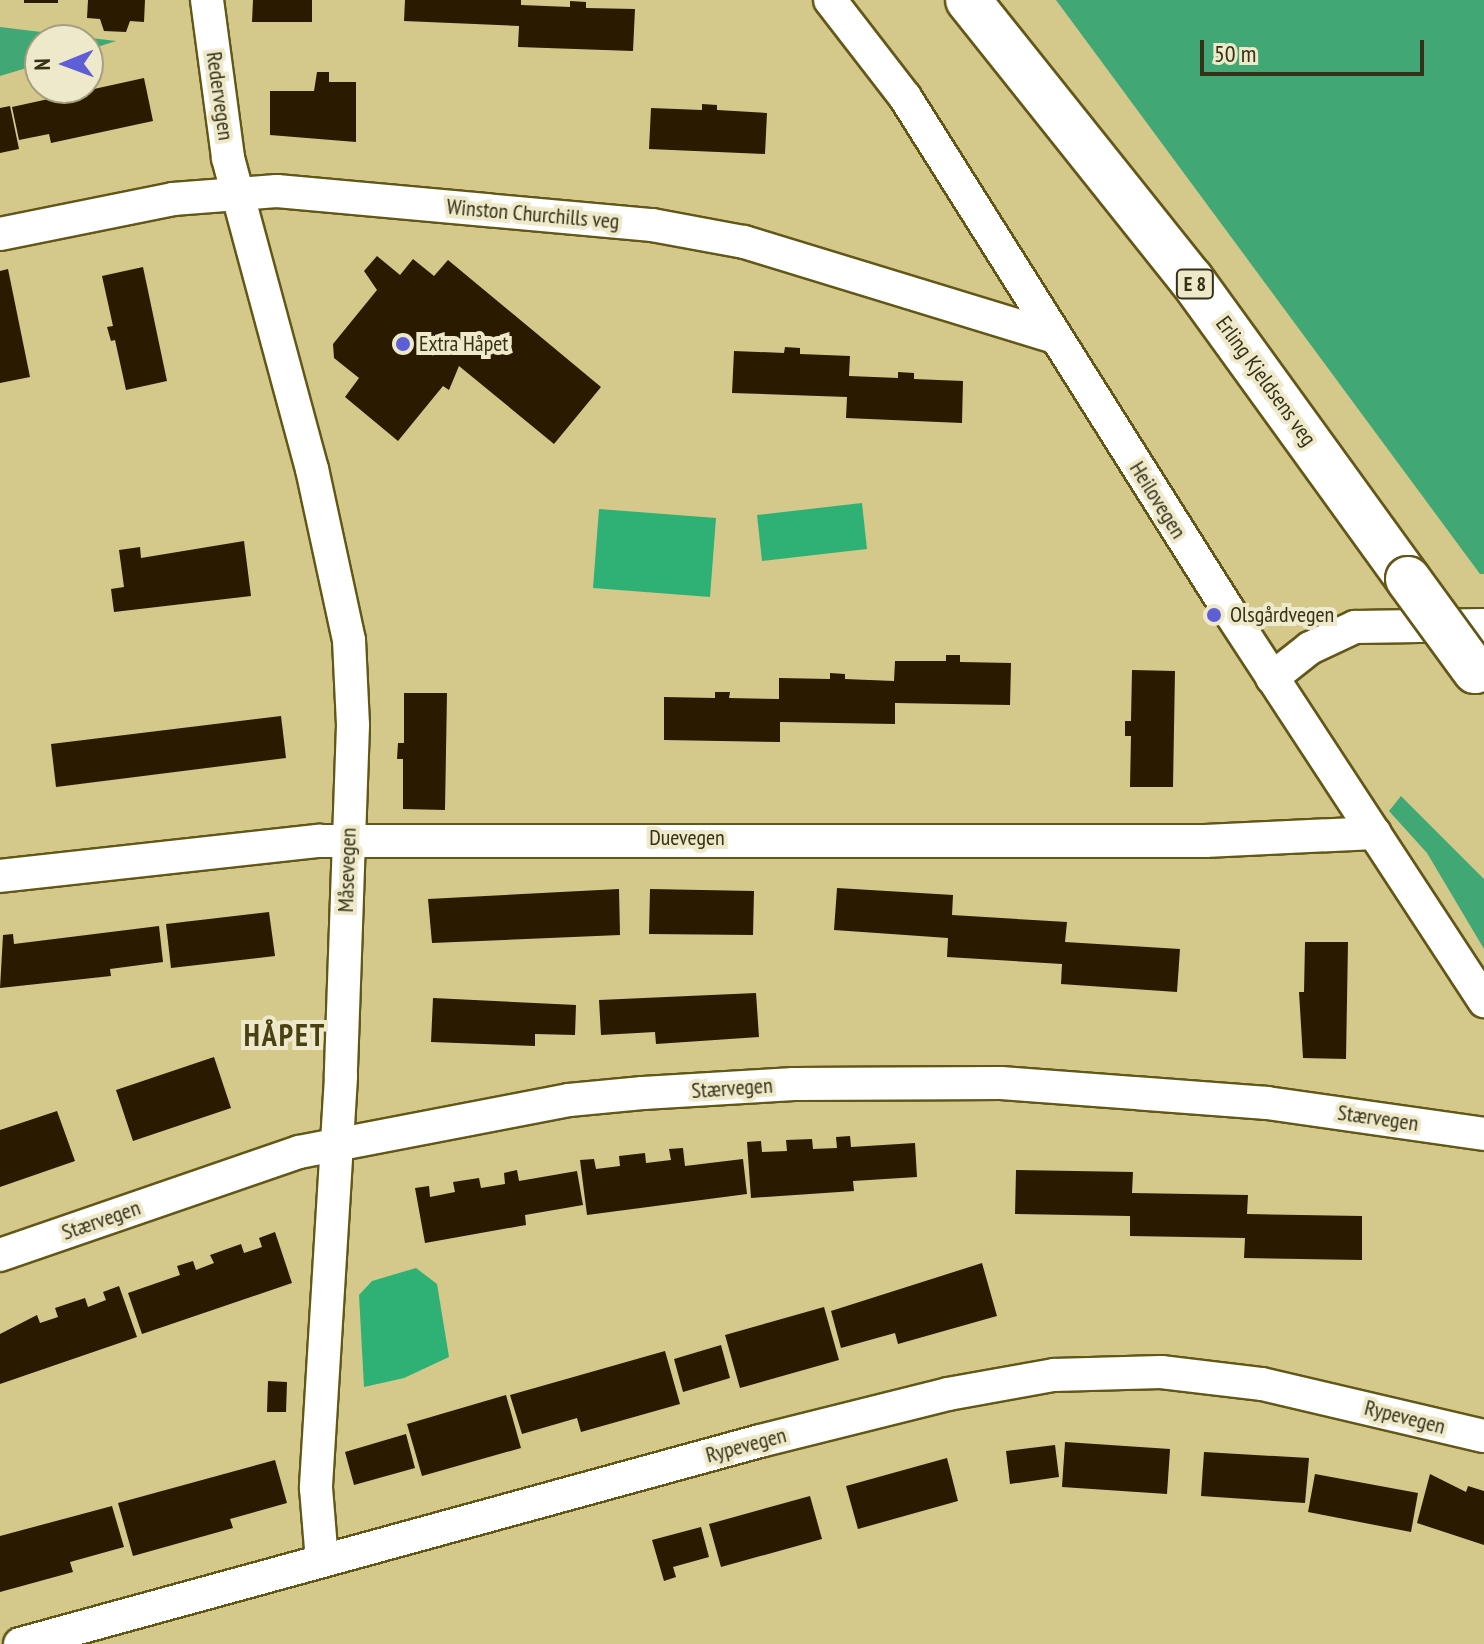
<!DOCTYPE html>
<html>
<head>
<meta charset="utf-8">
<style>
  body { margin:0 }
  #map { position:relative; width:1484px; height:1644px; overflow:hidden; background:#d4c88a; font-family:"PT Sans Narrow",sans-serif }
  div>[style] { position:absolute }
  .green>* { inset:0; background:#2fb176 }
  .forest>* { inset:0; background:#41a875 }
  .building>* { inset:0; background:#2a1b00 }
  .roads { filter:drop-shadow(2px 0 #635718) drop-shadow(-2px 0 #635718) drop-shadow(0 2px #635718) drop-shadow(0 -2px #635718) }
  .street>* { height:32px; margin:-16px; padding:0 16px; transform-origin:16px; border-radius:16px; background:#fff }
  .highway>* { height:44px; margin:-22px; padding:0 22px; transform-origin:22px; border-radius:22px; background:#fff }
  .bridges { filter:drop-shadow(2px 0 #635718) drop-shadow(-2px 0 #635718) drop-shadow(0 2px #635718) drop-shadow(0 -2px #635718) }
  .highway-bridge>* { height:44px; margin:-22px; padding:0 22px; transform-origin:22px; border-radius:22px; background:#fff }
  .dots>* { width:22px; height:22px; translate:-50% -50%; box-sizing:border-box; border:4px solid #eee9ca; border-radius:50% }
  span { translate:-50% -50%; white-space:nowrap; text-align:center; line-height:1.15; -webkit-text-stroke:8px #eee9ca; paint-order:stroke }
  .shield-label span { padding:2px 6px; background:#eee9ca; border:2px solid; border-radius:6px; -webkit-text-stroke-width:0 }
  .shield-label { font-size:20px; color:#353117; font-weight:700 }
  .street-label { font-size:22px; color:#353117 }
  .poi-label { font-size:22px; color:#353117 }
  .left { translate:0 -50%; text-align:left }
  .district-label { font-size:30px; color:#494111; font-weight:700; letter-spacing:2px }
  .north { position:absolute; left:24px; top:24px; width:80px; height:80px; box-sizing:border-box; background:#eee9ca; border:2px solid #a49f82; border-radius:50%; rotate:269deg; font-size:22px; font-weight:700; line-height:32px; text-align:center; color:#353117 }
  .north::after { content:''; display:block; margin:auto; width:28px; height:36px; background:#5e5ed6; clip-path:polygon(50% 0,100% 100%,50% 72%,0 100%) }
  .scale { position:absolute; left:1200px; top:40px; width:224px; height:36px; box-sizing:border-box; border:4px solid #353117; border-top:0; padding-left:10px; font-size:24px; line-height:28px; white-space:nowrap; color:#353117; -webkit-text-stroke:6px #eee9ca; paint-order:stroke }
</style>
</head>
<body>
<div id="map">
  <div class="green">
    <div style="clip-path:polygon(862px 503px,867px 549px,762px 561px,757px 515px)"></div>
    <div style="clip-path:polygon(599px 509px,716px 518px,710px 597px,593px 588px)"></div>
    <div style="clip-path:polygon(416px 1268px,437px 1284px,449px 1357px,404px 1378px,364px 1387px,359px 1295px,372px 1281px)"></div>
  </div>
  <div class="forest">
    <div style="clip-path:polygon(1056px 0,1484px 0,1484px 574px,1480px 574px)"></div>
    <div style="clip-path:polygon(0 27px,116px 41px,88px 50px,88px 40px,40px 40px,40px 64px,0 76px)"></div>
    <div style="clip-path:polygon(1401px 796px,1484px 879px,1484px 949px,1427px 853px,1389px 811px)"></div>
  </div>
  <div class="building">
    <div style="clip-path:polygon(24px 0,58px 0,58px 3px,24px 3px)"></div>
    <div style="clip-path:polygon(88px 0,145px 0,144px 22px,130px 21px,126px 32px,104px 31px,100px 19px,87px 18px)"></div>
    <div style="clip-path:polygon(253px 0,312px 0,312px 22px,252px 22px)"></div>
    <div style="clip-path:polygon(405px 0,521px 0,521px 5px,570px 7px,570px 1px,586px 2px,586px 8px,635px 9px,633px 51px,518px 47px,519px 26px,404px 21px)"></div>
    <div style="clip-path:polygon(317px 72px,329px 72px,329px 82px,356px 82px,356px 142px,270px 135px,270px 91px,314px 91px)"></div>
    <div style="clip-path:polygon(144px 78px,153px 121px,51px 143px,49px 134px,19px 140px,12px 107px)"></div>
    <div style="clip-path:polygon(702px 104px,717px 105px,717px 110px,767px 113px,765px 154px,649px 149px,651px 108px,702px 110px)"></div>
    <div style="clip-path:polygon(10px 106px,19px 149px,0 153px,0 108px)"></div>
    <div style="clip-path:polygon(377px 256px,400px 275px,413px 259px,434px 276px,448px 260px,601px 387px,554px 444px,459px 366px,449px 390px,443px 386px,398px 441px,345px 397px,359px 378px,334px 358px,333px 344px,377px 290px,364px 271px)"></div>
    <div style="clip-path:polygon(143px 267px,167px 381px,126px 390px,115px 340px,111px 341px,107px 327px,113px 326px,102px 276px)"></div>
    <div style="clip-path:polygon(8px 269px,30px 377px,0 383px,0 271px)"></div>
    <div style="clip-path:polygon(785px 347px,800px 348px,800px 354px,850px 356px,849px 376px,898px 378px,898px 372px,914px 373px,914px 379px,963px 381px,962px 423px,846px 418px,847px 397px,732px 393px,734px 351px,784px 353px)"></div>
    <div style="clip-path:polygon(244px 541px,251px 596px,114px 612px,111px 589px,124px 587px,119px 550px,140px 547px,141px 558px)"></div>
    <div style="clip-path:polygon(946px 655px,960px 655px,960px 662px,1011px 663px,1010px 705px,895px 703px,895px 724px,780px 722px,780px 742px,664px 740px,664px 697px,715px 698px,715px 692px,730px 692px,729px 698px,779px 699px,779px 678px,830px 679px,830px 673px,845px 674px,845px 679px,894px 681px,895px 661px,946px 661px)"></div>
    <div style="clip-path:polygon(1132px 670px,1175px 671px,1173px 787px,1130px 787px,1131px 736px,1125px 736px,1125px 721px,1131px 721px)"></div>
    <div style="clip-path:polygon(404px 693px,447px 693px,445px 810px,403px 809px,403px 759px,397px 759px,398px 743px,404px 743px)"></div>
    <div style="clip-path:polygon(281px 716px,286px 758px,56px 787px,51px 744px)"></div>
    <div style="clip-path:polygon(837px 888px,953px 895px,952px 915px,1067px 922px,1065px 942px,1180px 949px,1177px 992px,1061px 984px,1062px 964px,947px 957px,948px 938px,834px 930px)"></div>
    <div style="clip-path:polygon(619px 889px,620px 935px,432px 943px,428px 899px)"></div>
    <div style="clip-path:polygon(650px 889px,754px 891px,753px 935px,649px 934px)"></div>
    <div style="clip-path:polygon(269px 912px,275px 956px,171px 968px,166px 924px)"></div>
    <div style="clip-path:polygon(159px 926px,163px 962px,110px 969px,111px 976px,0 988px,3px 935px,13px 934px,14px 944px)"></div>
    <div style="clip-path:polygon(1305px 942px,1348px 942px,1346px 1059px,1303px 1058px,1299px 992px,1304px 992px)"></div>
    <div style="clip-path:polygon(756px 993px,759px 1037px,656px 1044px,655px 1032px,601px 1035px,599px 1000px)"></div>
    <div style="clip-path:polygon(433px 998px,576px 1005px,575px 1035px,535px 1034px,535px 1046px,431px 1042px)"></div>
    <div style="clip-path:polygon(214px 1057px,231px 1108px,133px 1141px,116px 1090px)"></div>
    <div style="clip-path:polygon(57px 1111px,75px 1161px,0 1187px,0 1130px)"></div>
    <div style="clip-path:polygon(850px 1136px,851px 1147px,915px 1143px,917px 1177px,853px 1181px,854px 1191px,751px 1198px,747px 1142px,761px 1141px,762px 1152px,787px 1151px,786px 1140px,812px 1139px,813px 1149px,837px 1148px,836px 1137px)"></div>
    <div style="clip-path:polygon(683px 1148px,685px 1166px,743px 1159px,747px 1194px,587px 1215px,580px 1160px,594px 1159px,596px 1169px,620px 1166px,619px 1156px,645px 1153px,646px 1163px,671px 1160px,669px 1149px)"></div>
    <div style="clip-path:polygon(517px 1170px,519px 1181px,577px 1171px,583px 1205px,525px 1215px,526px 1225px,425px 1243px,415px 1188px,429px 1186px,430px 1197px,455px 1192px,453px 1182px,479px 1178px,481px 1188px,505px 1184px,504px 1173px)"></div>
    <div style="clip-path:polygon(1016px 1170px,1133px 1172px,1132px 1193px,1248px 1195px,1247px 1214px,1362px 1216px,1362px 1260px,1244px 1258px,1245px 1238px,1130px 1236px,1130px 1216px,1015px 1214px)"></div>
    <div style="clip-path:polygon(275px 1232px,292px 1283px,142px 1334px,128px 1293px,180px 1275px,177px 1266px,193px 1261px,196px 1270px,214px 1263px,210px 1255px,241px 1244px,244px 1253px,262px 1247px,259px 1238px)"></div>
    <div style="clip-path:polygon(982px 1263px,997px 1316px,898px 1344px,895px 1333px,841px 1348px,831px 1311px)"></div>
    <div style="clip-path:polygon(119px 1286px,137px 1337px,0 1384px,0 1334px,37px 1315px,40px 1323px,58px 1317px,55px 1308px,85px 1298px,88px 1307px,106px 1300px,103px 1292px)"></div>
    <div style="clip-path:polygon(824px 1307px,839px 1360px,740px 1388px,725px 1335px)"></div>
    <div style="clip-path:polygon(721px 1345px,730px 1378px,683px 1392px,674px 1359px)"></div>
    <div style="clip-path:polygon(665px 1351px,680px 1404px,581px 1432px,577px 1418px,522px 1434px,510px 1395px)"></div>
    <div style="clip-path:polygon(268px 1381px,287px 1382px,286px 1412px,267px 1412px)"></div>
    <div style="clip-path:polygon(506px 1395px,521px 1448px,422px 1476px,407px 1424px)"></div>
    <div style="clip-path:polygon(406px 1434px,415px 1468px,354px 1485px,345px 1452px)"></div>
    <div style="clip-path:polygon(1065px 1442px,1170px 1449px,1167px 1494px,1062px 1487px)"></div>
    <div style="clip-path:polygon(1055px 1445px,1059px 1477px,1010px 1484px,1006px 1451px)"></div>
    <div style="clip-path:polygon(1204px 1452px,1309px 1458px,1305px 1503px,1201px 1496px)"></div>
    <div style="clip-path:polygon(947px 1458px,958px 1501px,858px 1529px,846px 1486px)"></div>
    <div style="clip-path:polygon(275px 1460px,287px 1503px,230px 1519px,233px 1528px,133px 1556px,118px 1503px)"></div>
    <div style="clip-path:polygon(1315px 1474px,1418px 1493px,1411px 1532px,1308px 1512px)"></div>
    <div style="clip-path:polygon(1430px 1474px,1466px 1492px,1468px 1486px,1484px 1491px,1484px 1545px,1417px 1523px)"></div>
    <div style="clip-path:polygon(810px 1496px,822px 1539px,721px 1567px,709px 1524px)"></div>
    <div style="clip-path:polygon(112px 1506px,124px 1547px,70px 1562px,73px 1572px,0 1592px,0 1536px)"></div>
    <div style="clip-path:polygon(701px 1527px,709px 1557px,673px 1567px,676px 1577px,664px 1581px,652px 1540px)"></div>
  </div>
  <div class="roads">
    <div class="street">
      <div style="left:207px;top:0;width:159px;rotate:82.4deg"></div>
      <div style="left:228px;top:158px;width:322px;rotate:74.9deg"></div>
      <div style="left:312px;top:469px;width:175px;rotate:77.8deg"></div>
      <div style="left:349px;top:640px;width:85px;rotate:87.3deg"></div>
      <div style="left:353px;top:725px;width:352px;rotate:92deg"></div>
      <div style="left:341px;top:1077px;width:412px;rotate:93.5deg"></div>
      <div style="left:316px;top:1488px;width:73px;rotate:85.3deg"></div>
      <div style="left:830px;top:0;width:123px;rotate:52.3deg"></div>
      <div style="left:905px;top:97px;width:604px;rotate:57.78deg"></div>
      <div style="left:1227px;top:608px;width:470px;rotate:56.8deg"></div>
      <div style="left:0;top:234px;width:177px;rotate:-11.4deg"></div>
      <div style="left:173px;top:199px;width:104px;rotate:-4.4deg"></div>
      <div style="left:277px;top:191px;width:377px;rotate:5.2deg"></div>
      <div style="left:652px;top:225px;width:94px;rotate:10.5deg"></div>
      <div style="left:744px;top:242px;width:324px;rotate:17deg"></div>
      <div style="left:1272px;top:678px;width:48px;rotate:-38.3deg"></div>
      <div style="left:1310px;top:648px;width:50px;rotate:-25deg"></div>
      <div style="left:1355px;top:627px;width:129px;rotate:-0.9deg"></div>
      <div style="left:0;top:876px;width:321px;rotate:-6.3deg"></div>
      <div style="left:319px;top:841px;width:886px"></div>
      <div style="left:1205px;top:841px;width:170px;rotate:-2.7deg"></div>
      <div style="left:0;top:1255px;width:316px;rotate:-19deg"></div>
      <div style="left:299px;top:1152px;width:275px;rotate:-10.9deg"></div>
      <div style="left:569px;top:1100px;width:74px;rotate:-5.4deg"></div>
      <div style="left:643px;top:1093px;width:151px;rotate:-3.4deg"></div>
      <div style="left:794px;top:1084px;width:207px;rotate:-0.3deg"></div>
      <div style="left:1001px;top:1083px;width:267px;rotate:4.3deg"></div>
      <div style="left:1267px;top:1103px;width:219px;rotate:8.1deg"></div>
      <div style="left:20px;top:1644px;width:767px;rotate:-15.34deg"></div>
      <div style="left:760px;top:1441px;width:194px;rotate:-14deg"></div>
      <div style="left:948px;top:1394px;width:108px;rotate:-10.2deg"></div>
      <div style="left:1054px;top:1375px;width:107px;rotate:-1.6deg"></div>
      <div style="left:1161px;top:1372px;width:102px;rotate:6.8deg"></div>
      <div style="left:1262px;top:1384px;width:228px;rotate:13.2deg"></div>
    </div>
    <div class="highway">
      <div style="left:968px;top:0;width:357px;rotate:51.4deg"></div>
      <div style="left:1191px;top:279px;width:370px;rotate:54.1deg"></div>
    </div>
  </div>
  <div class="bridges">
    <div class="highway-bridge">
      <div style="left:1408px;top:579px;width:114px;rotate:53.9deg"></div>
    </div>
  </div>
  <div class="dots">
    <div style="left:403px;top:344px;background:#5e5ed6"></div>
    <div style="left:1214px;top:615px;background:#5e5ed6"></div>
  </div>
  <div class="shield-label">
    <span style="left:1195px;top:284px">E 8</span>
  </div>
  <div class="street-label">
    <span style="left:220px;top:96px;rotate:82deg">Redervegen</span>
    <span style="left:533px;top:214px;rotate:5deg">Winston Churchills veg</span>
    <span style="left:1266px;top:381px;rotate:54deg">Erling Kjeldsens veg</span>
    <span style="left:1158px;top:500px;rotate:58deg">Heilovegen</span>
    <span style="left:687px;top:838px">Duevegen</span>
    <span style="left:347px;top:870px;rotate:-88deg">Måsevegen</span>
    <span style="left:732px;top:1088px;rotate:-4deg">Stærvegen</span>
    <span style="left:1378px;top:1118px;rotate:8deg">Stærvegen</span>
    <span style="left:101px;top:1220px;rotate:-19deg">Stærvegen</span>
    <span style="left:1405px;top:1417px;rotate:14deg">Rypevegen</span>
    <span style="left:746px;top:1445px;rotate:-15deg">Rypevegen</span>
  </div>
  <div class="poi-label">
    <span class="left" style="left:419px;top:344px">Extra Håpet</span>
    <span class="left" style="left:1230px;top:615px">Olsgårdvegen</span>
  </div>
  <div class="district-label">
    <span style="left:285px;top:1035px">HÅPET</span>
  </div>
  <div class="north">N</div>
  <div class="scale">50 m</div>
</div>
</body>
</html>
